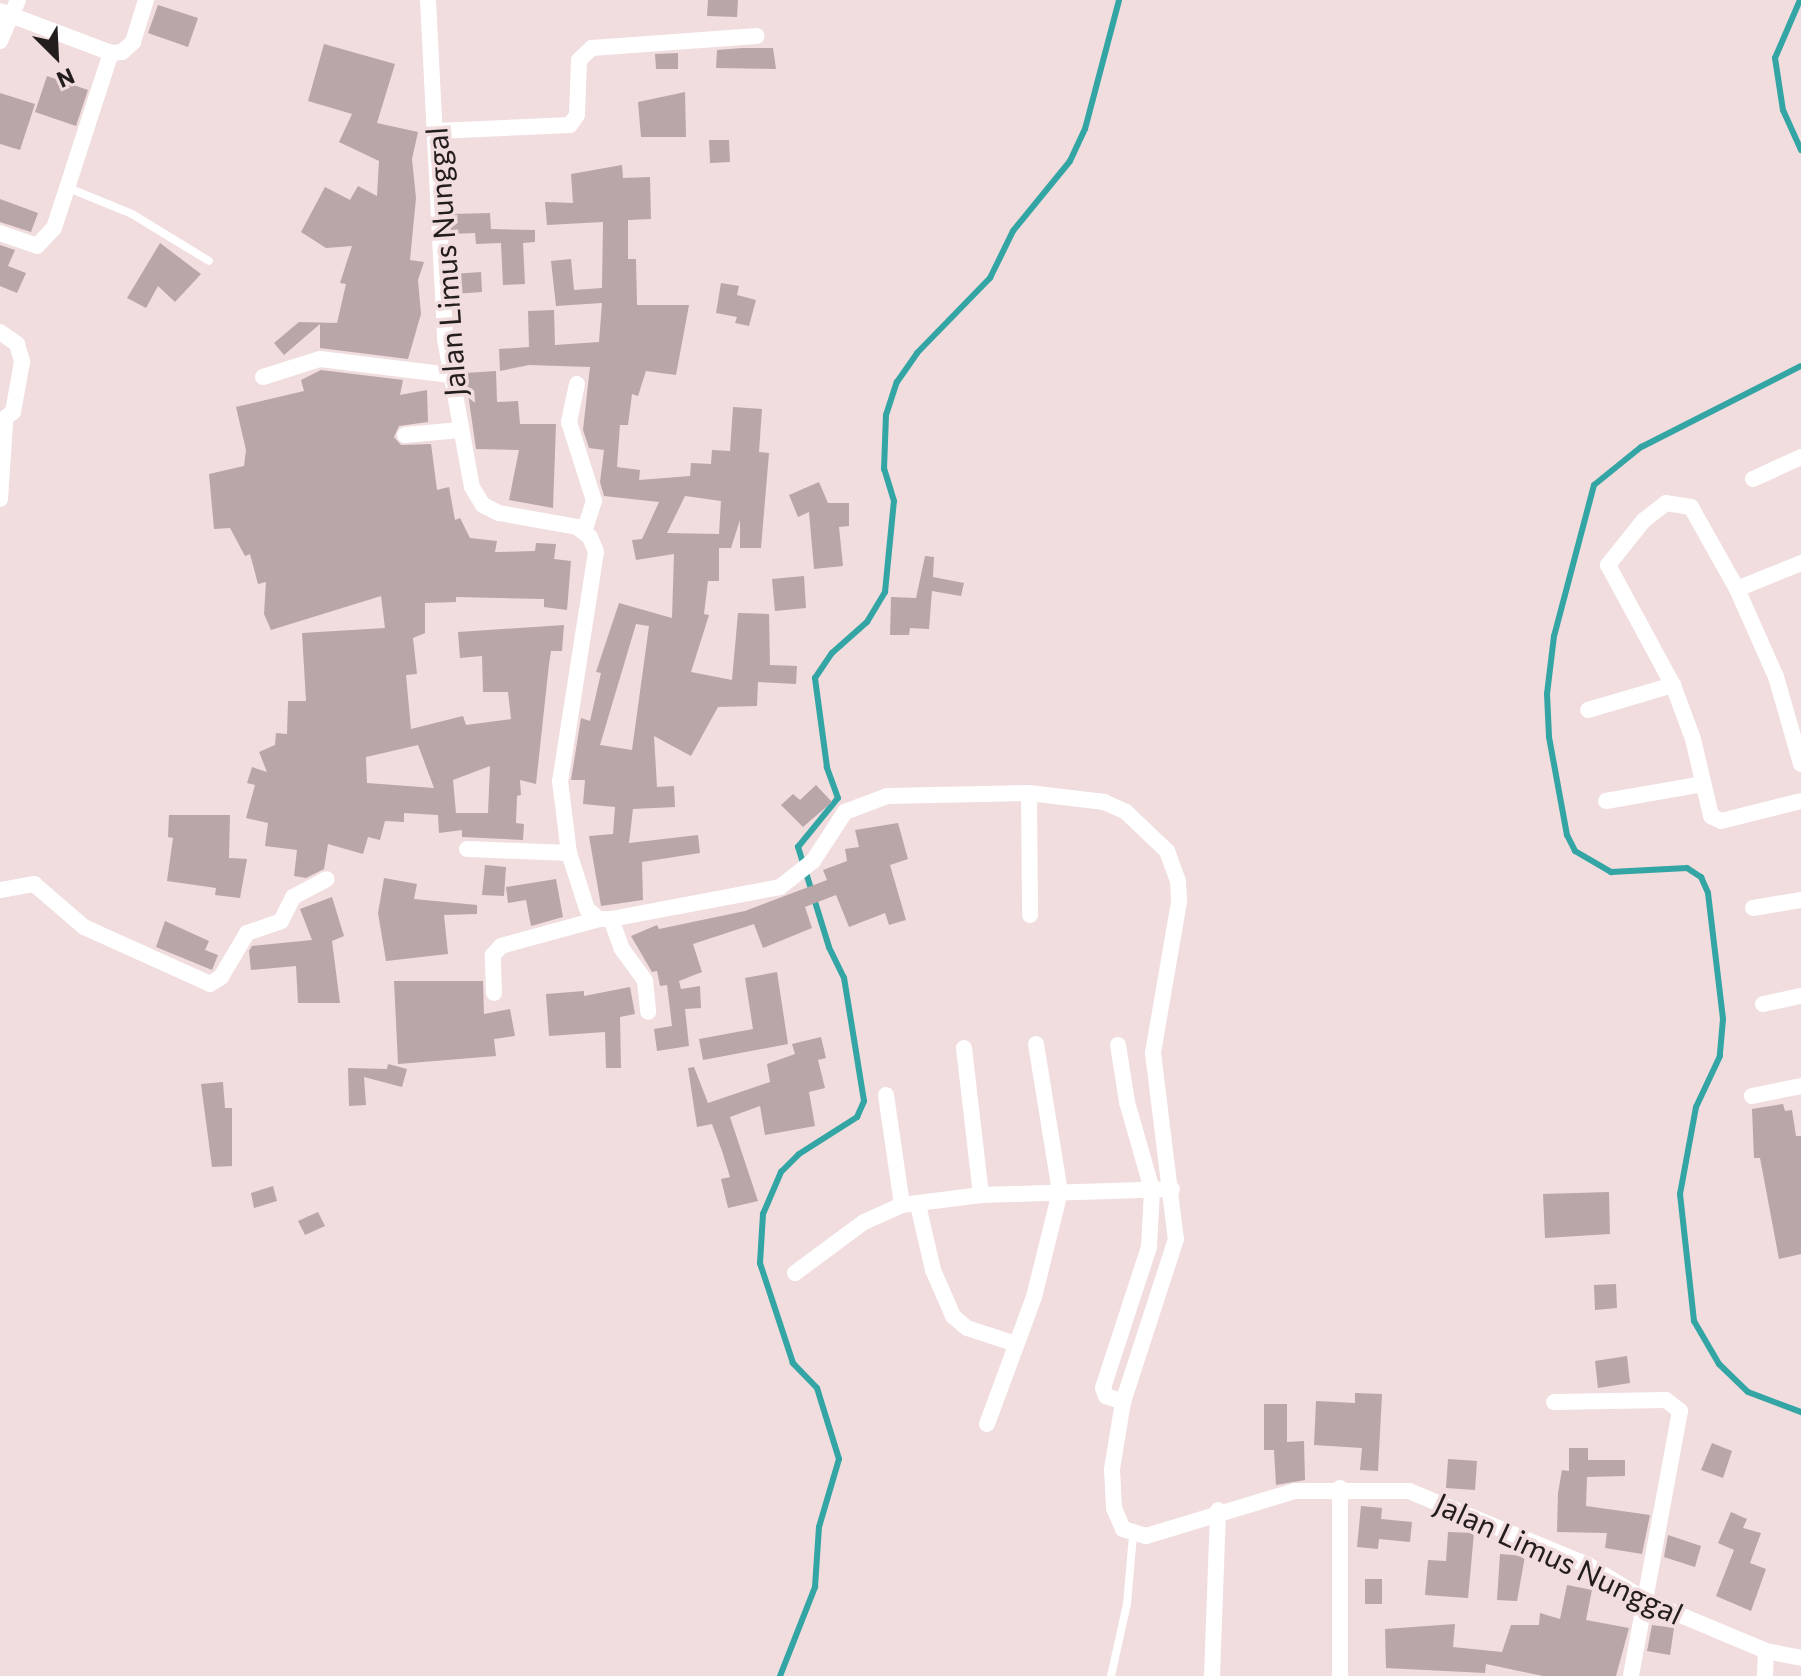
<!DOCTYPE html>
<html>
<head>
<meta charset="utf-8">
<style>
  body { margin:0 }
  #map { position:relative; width:1801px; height:1676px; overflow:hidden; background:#f1dcde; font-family:Commissioner,sans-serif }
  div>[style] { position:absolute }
  .stream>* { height:6px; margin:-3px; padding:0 3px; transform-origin:3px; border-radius:3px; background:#33a5a4 }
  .building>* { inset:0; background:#b9a6a8 }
  .service>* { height:8px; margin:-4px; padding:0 4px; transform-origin:4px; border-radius:4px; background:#fff }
  .minor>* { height:16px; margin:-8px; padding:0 8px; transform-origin:8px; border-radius:8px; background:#fff }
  span { translate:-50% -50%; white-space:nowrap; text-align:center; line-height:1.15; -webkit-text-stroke:7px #f1dcde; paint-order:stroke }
  .street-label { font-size:30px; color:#241d1e }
  .north { position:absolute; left:16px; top:16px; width:80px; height:80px; -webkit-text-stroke:6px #f1dcde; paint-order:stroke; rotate:156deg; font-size:22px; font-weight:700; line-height:32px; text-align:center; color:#241d1e }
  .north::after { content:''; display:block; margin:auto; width:28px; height:36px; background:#241d1e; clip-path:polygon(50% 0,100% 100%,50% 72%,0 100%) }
</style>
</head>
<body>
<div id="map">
  <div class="stream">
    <div style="left:1800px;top:0;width:63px;rotate:113.3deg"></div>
    <div style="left:1775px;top:58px;width:53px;rotate:81.3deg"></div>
    <div style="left:1783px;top:110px;width:44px;rotate:65.8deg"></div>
    <div style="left:1801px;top:366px;width:179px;rotate:153.1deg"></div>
    <div style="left:1641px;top:447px;width:60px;rotate:141deg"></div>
    <div style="left:1594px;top:485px;width:156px;rotate:104.8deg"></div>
    <div style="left:1554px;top:636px;width:58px;rotate:96.9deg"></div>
    <div style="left:1547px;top:694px;width:43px;rotate:87.3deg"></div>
    <div style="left:1549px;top:737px;width:100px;rotate:79.6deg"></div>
    <div style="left:1567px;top:835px;width:18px;rotate:63deg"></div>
    <div style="left:1575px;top:851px;width:42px;rotate:30.3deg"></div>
    <div style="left:1611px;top:872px;width:76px;rotate:-3deg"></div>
    <div style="left:1687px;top:868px;width:17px;rotate:33deg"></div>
    <div style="left:1701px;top:877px;width:17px;rotate:66deg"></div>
    <div style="left:1708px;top:893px;width:127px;rotate:83.2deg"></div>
    <div style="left:1723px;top:1019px;width:37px;rotate:95deg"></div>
    <div style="left:1720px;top:1056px;width:56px;rotate:115.2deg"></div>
    <div style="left:1696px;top:1107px;width:88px;rotate:100.4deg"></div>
    <div style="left:1680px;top:1194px;width:128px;rotate:83.7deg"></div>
    <div style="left:1694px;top:1321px;width:50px;rotate:59.8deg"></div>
    <div style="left:1719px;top:1364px;width:40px;rotate:44deg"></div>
    <div style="left:1748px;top:1392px;width:57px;rotate:20.7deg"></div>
    <div style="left:780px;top:1676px;width:96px;rotate:-68.5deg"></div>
    <div style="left:815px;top:1587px;width:60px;rotate:-86.2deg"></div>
    <div style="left:819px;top:1527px;width:71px;rotate:-73.6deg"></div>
    <div style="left:839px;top:1459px;width:74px;rotate:-107.2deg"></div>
    <div style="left:817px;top:1388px;width:35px;rotate:-134deg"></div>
    <div style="left:793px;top:1363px;width:105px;rotate:-108.3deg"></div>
    <div style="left:760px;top:1263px;width:49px;rotate:-86.5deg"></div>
    <div style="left:763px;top:1214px;width:46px;rotate:-66.8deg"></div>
    <div style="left:781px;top:1172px;width:25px;rotate:-45deg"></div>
    <div style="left:799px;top:1154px;width:69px;rotate:-32.5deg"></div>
    <div style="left:857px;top:1117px;width:17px;rotate:-66deg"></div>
    <div style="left:864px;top:1101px;width:125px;rotate:-99.2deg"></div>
    <div style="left:844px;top:978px;width:34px;rotate:-116deg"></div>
    <div style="left:829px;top:947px;width:105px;rotate:-107.2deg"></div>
    <div style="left:798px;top:847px;width:63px;rotate:-50.8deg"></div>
    <div style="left:838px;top:798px;width:33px;rotate:-110deg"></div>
    <div style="left:827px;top:767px;width:90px;rotate:-97.7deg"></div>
    <div style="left:815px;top:678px;width:30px;rotate:-56deg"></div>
    <div style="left:832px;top:653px;width:47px;rotate:-41.5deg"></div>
    <div style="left:867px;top:622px;width:35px;rotate:-59deg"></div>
    <div style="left:885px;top:592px;width:91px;rotate:-84.4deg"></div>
    <div style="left:894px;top:501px;width:34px;rotate:-107deg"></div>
    <div style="left:884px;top:469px;width:54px;rotate:-87.9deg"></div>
    <div style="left:886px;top:415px;width:35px;rotate:-72deg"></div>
    <div style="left:897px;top:382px;width:35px;rotate:-55deg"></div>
    <div style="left:917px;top:353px;width:105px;rotate:-45.8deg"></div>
    <div style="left:990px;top:278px;width:52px;rotate:-63.9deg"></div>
    <div style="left:1013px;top:231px;width:90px;rotate:-50.8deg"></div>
    <div style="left:1070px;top:161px;width:35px;rotate:-65deg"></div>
    <div style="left:1085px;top:129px;width:133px;rotate:-75.2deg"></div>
  </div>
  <div class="building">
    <div style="clip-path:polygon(708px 0,738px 0,737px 17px,707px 16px)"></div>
    <div style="clip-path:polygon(158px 5px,198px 18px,188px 47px,148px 33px)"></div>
    <div style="clip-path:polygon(324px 44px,395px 64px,377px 123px,418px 132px,412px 159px,416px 198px,410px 260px,424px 262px,418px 280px,421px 314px,408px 359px,320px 348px,320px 324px,284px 355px,274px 343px,299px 322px,337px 323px,346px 284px,340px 283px,352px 246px,326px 248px,301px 232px,325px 187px,350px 200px,358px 186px,377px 196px,379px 161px,339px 142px,352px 114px,308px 101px)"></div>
    <div style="clip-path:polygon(742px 48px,773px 48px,776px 69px,716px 68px,717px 50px)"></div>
    <div style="clip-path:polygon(678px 53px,678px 69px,656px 69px,655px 54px)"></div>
    <div style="clip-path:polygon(47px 76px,88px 90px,76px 126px,35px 112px)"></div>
    <div style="clip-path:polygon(685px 92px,686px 137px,641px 137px,638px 102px)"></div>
    <div style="clip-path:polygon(0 93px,35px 104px,20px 150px,0 144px)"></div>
    <div style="clip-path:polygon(709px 140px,729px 140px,730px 162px,710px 163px)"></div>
    <div style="clip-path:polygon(evenodd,622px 165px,623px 178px,650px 177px,651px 219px,628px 220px,628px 259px,636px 259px,637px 305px,689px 305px,676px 375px,646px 371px,638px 396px,632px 394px,628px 425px,620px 425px,617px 467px,640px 470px,639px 480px,690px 476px,691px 463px,711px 464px,712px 450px,730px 451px,733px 407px,762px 409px,759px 452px,769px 453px,761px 548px,740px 548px,740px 520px,731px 548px,719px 548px,719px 581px,708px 581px,704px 614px,709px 615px,691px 672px,732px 680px,738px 613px,769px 614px,770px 665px,797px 666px,796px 684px,758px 682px,757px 706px,718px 707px,691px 756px,654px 736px,657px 787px,674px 786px,675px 807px,633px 809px,629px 843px,698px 835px,700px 853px,642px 862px,643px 900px,601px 906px,589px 836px,613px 834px,615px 807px,583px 804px,585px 780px,571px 780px,581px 718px,590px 721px,601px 673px,596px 672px,619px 603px,672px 618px,674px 554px,636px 560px,632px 540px,642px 539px,659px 502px,604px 496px,600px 482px,604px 450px,589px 448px,583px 430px,590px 367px,529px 365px,500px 371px,499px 349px,529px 347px,528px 311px,554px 310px,555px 345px,599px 342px,602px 303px,556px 306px,551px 261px,571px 259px,574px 290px,602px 288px,603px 222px,547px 225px,545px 202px,573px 203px,571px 174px,622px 165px,685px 496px,721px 501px,719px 534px,667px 533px,685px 496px,622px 165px,636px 624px,649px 626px,632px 750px,600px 745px,636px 624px)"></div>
    <div style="clip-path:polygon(0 199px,38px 213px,31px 232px,0 222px)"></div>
    <div style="clip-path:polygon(490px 213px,491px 229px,535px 230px,535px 242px,523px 243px,525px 284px,503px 285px,501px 243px,476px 244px,475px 233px,451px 234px,450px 214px)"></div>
    <div style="clip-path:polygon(160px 243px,201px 274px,175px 302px,158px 286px,146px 308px,127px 298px)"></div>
    <div style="clip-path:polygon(0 245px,15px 250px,8px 266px,26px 273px,17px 293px,0 286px)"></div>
    <div style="clip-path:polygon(481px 272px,482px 292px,454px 294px,453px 274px)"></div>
    <div style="clip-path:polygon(721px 283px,739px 286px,737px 295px,756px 300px,749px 326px,735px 323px,737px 317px,716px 313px)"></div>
    <div style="clip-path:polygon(evenodd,321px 370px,403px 380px,400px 395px,427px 390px,428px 422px,399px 426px,394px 437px,401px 445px,431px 444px,437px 490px,449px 487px,455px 520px,460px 518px,470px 538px,497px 541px,495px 552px,535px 551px,536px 543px,556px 544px,554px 559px,571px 561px,567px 610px,544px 607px,544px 599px,456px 597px,456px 602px,425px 603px,425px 633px,413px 638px,417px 674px,406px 675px,411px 729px,463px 716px,466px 725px,511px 719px,508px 692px,483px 692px,482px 656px,460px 658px,458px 632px,564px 625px,562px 651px,551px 651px,549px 664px,536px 784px,520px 780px,521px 795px,517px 796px,516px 823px,524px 824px,523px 840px,462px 837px,462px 830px,439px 833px,438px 815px,404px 813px,404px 822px,385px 821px,380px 840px,368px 837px,363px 854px,328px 844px,324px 869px,306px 878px,294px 876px,297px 850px,265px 846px,268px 823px,246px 818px,255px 785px,247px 783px,252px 767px,267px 772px,259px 752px,275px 745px,276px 733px,287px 734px,288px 701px,306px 701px,302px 633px,385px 628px,381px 596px,271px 630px,264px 614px,266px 582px,258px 584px,250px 554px,245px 556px,230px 528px,214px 529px,209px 474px,244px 466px,246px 450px,236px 407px,304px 391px,301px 380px,321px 370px,418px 745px,434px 788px,367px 783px,366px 757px,418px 745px,321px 370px,490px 766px,488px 813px,456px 813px,453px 780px,490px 766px)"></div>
    <div style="clip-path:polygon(496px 371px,497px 402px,518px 401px,520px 424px,556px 424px,553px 508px,509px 500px,519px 450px,476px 449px,465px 373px)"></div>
    <div style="clip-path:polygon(819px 482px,828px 503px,849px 503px,849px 526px,839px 527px,843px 566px,814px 569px,809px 512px,798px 517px,789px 495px)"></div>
    <div style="clip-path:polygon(925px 556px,934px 557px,933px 577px,964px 583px,961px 596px,932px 591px,929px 629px,910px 628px,909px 635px,890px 635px,891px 597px,916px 598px)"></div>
    <div style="clip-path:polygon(804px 576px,806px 608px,775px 611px,772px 579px)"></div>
    <div style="clip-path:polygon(816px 785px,832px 802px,803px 827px,781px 805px,793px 794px,800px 800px)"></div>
    <div style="clip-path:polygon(169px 815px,230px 815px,229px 858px,247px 859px,240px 898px,215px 895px,216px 888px,167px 881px,173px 838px,168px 837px)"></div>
    <div style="clip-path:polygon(898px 823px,908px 859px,890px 865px,906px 920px,889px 925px,885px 913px,849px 927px,836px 895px,805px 907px,812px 928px,763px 948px,754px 924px,693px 944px,702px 972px,679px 981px,681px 989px,700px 986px,701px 1008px,685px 1009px,689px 1046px,657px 1051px,654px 1029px,672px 1026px,667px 985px,660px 986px,657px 971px,652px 972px,631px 936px,657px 925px,659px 929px,745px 911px,827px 880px,823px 870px,847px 861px,845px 849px,859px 847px,855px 830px)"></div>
    <div style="clip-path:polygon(485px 865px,506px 867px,504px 896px,482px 895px)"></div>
    <div style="clip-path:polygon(384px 878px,417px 884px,414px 899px,477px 905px,477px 914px,444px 915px,448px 954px,386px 961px,378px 913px)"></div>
    <div style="clip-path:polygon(556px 879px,563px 917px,531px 926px,526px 900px,508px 903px,506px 887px)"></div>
    <div style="clip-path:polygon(332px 897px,344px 936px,332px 941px,340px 1003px,298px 1003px,296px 966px,251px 970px,249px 951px,252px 946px,312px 940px,300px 909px)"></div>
    <div style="clip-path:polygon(165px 921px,209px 941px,205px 950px,218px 955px,212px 970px,156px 947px)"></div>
    <div style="clip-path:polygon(777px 972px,788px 1044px,703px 1060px,699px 1039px,753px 1029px,745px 978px)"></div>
    <div style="clip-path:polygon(394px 981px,483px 981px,484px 1014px,510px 1009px,515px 1036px,494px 1039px,496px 1056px,398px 1064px)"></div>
    <div style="clip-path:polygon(630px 987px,635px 1014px,620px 1017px,621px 1068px,606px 1068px,605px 1032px,549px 1036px,546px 994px,584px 991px,584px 996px)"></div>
    <div style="clip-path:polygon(821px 1037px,826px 1058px,818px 1060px,825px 1088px,809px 1092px,815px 1126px,765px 1135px,760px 1106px,730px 1117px,758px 1201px,728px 1208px,721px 1179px,730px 1177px,722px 1151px,712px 1124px,697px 1127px,688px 1068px,694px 1067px,708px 1103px,770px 1082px,767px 1064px,795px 1054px,792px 1044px)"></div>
    <div style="clip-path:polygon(388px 1064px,407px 1069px,402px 1087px,364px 1077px,366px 1105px,349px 1106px,348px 1068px,387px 1069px)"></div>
    <div style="clip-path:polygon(223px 1082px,225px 1108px,232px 1108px,232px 1166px,212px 1167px,201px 1084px)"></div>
    <div style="clip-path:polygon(1783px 1104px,1785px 1111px,1792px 1110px,1796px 1136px,1801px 1136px,1801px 1254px,1779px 1259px,1760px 1158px,1754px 1158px,1752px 1109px)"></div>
    <div style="clip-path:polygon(273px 1186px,277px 1201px,254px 1208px,251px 1193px)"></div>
    <div style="clip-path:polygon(1609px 1192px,1610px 1234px,1545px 1238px,1543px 1194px)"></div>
    <div style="clip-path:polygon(318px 1212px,325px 1226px,305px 1235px,298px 1221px)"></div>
    <div style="clip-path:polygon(1616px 1284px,1617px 1308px,1595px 1310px,1594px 1285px)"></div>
    <div style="clip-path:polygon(1627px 1356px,1630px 1383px,1598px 1388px,1595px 1361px)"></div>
    <div style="clip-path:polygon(1355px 1393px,1382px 1394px,1378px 1471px,1360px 1470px,1362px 1448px,1314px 1445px,1316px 1401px,1355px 1403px)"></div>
    <div style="clip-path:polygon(1264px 1404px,1287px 1404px,1287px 1442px,1304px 1441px,1305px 1480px,1276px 1485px,1274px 1450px,1264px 1450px)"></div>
    <div style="clip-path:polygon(1712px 1443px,1732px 1451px,1723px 1478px,1701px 1470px)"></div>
    <div style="clip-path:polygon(1569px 1448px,1588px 1448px,1588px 1460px,1625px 1460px,1625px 1476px,1587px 1477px,1586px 1506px,1650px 1515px,1642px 1554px,1605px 1548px,1607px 1533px,1557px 1532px,1558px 1493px,1562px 1470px,1569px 1471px)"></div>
    <div style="clip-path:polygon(1448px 1459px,1477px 1461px,1475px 1490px,1446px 1488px)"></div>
    <div style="clip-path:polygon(1361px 1506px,1382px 1508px,1381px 1519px,1412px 1522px,1410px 1542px,1379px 1539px,1378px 1549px,1357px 1547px)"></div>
    <div style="clip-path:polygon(1731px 1512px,1747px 1519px,1743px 1528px,1761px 1533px,1750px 1563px,1766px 1569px,1751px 1611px,1716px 1596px,1734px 1550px,1718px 1543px)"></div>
    <div style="clip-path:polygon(1448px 1532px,1474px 1533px,1468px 1598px,1425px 1595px,1428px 1560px,1446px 1561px)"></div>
    <div style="clip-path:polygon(1668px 1535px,1701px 1546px,1695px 1567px,1664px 1557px)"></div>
    <div style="clip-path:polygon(1500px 1554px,1525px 1556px,1517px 1601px,1497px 1600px)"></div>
    <div style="clip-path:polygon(1365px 1579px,1382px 1579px,1382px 1604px,1365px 1604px)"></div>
    <div style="clip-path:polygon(1567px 1585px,1592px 1590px,1586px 1620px,1629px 1628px,1616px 1676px,1543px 1676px,1486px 1664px,1485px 1673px,1386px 1668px,1385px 1629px,1455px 1624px,1453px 1647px,1502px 1652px,1511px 1625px,1539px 1625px,1540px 1613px,1560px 1619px)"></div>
    <div style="clip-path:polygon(1652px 1625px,1674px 1628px,1670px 1655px,1647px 1651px)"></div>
  </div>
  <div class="service">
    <div style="left:66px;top:187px;width:71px;rotate:22.2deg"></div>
    <div style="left:132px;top:214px;width:90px;rotate:31.4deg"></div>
    <div style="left:1111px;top:1676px;width:74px;rotate:-77.5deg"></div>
    <div style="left:1127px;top:1604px;width:68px;rotate:-85deg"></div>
  </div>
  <div class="minor">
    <div style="left:428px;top:0;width:339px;rotate:87.1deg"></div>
    <div style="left:445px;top:339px;width:150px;rotate:79.7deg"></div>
    <div style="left:472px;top:487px;width:21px;rotate:59deg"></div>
    <div style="left:483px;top:505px;width:18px;rotate:27deg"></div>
    <div style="left:499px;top:513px;width:79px;rotate:10.2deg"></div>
    <div style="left:577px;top:527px;width:16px;rotate:38deg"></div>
    <div style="left:590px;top:537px;width:16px;rotate:68deg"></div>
    <div style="left:596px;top:552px;width:232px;rotate:98.9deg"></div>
    <div style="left:560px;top:781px;width:73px;rotate:82.9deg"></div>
    <div style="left:569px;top:853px;width:59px;rotate:72.2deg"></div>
    <div style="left:587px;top:909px;width:16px;rotate:40deg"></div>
    <div style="left:599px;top:919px;width:12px"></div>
    <div style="left:611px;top:919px;width:172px;rotate:-10.7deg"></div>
    <div style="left:780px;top:887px;width:42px;rotate:-38.2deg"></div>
    <div style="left:813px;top:861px;width:59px;rotate:-56.9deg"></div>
    <div style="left:845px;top:812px;width:45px;rotate:-20.9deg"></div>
    <div style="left:887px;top:796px;width:142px;rotate:-1.2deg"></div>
    <div style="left:1029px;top:793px;width:76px;rotate:6.8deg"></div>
    <div style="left:1104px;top:802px;width:24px;rotate:24deg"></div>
    <div style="left:1126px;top:812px;width:57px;rotate:43.6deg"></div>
    <div style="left:1167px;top:851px;width:32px;rotate:70deg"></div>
    <div style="left:1178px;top:881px;width:21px;rotate:87deg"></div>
    <div style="left:1179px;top:902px;width:153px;rotate:99.8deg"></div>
    <div style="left:1153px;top:1053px;width:187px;rotate:83deg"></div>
    <div style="left:1176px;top:1239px;width:171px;rotate:108deg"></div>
    <div style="left:1123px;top:1402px;width:68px;rotate:99.3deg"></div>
    <div style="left:1112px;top:1469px;width:39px;rotate:87deg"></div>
    <div style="left:1114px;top:1508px;width:23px;rotate:67deg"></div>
    <div style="left:1123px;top:1529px;width:24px;rotate:17deg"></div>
    <div style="left:1146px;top:1536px;width:156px;rotate:-16.8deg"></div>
    <div style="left:1295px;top:1491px;width:114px"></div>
    <div style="left:1409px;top:1491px;width:194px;rotate:22.5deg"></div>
    <div style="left:1588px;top:1565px;width:69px;rotate:31.4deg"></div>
    <div style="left:1647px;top:1601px;width:129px;rotate:22.8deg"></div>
    <div style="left:1766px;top:1651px;width:36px;rotate:11deg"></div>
    <div style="left:0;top:11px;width:119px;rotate:20.7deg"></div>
    <div style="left:111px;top:53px;width:11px;rotate:-5deg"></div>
    <div style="left:122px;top:52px;width:15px;rotate:-42deg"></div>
    <div style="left:133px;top:42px;width:44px;rotate:-72.8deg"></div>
    <div style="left:0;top:41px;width:45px;rotate:-66.3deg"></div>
    <div style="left:436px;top:131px;width:134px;rotate:-2.6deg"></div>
    <div style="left:570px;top:125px;width:12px;rotate:-55deg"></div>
    <div style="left:577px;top:115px;width:55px;rotate:-87.9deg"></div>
    <div style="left:579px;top:60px;width:18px;rotate:-43deg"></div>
    <div style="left:592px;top:48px;width:165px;rotate:-4.2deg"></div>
    <div style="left:0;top:233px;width:39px;rotate:19deg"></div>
    <div style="left:37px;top:246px;width:25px;rotate:-47deg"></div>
    <div style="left:54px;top:228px;width:184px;rotate:-72deg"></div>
    <div style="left:0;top:332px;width:21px;rotate:35deg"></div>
    <div style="left:17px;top:344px;width:19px;rotate:74deg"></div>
    <div style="left:22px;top:362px;width:51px;rotate:100.2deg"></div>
    <div style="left:13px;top:412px;width:16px;rotate:142deg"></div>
    <div style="left:263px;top:377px;width:60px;rotate:-17.5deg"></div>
    <div style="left:320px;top:359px;width:131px;rotate:7deg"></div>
    <div style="left:577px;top:384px;width:39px;rotate:102deg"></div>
    <div style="left:569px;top:422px;width:83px;rotate:72.4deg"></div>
    <div style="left:594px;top:501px;width:32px;rotate:108deg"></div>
    <div style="left:405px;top:435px;width:55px;rotate:-5.2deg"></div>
    <div style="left:1753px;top:479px;width:53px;rotate:-24.6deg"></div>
    <div style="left:0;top:499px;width:76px;rotate:-86.2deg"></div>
    <div style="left:1737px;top:589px;width:69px;rotate:-22.1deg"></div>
    <div style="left:1588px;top:710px;width:89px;rotate:-16.4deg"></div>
    <div style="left:1801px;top:764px;width:91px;rotate:-106deg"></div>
    <div style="left:1776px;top:677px;width:96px;rotate:-113.9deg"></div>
    <div style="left:1737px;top:589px;width:94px;rotate:-119.3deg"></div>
    <div style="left:1691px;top:507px;width:25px;rotate:-171deg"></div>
    <div style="left:1666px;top:503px;width:28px;rotate:142deg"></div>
    <div style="left:1644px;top:520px;width:58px;rotate:128.7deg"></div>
    <div style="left:1608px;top:565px;width:136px;rotate:61.6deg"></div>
    <div style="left:1673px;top:685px;width:58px;rotate:69.7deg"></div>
    <div style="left:1693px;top:739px;width:79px;rotate:76.8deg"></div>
    <div style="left:1711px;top:816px;width:11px;rotate:27deg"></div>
    <div style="left:1721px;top:821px;width:82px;rotate:-14deg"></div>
    <div style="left:1029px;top:793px;width:122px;rotate:89.5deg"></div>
    <div style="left:1606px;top:801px;width:98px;rotate:-9.9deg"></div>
    <div style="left:467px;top:849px;width:102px;rotate:2.2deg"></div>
    <div style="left:0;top:890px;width:35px;rotate:-10deg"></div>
    <div style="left:34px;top:884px;width:66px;rotate:40.7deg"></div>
    <div style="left:84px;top:927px;width:138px;rotate:24.3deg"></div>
    <div style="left:210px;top:984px;width:13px;rotate:-32deg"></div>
    <div style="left:221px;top:977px;width:51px;rotate:-59.4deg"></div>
    <div style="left:247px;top:933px;width:36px;rotate:-19deg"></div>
    <div style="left:281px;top:921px;width:27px;rotate:-63deg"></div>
    <div style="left:293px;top:897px;width:38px;rotate:-28deg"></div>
    <div style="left:1753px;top:908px;width:49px;rotate:-9.5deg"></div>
    <div style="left:611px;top:919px;width:32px;rotate:70deg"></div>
    <div style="left:622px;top:949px;width:39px;rotate:54deg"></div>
    <div style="left:645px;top:981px;width:31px;rotate:84deg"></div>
    <div style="left:494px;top:993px;width:38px;rotate:-92deg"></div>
    <div style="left:493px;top:955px;width:12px;rotate:-48deg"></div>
    <div style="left:501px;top:946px;width:102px;rotate:-15.4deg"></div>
    <div style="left:1763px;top:1004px;width:39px;rotate:-12deg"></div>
    <div style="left:1118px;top:1045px;width:58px;rotate:81deg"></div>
    <div style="left:1127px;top:1102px;width:91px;rotate:74.1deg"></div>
    <div style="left:1152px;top:1190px;width:57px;rotate:93deg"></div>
    <div style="left:1149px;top:1247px;width:148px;rotate:108.1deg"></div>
    <div style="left:1103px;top:1388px;width:9px;rotate:69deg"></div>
    <div style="left:1106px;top:1396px;width:18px;rotate:19deg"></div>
    <div style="left:964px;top:1048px;width:148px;rotate:83.4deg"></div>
    <div style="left:886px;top:1095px;width:111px;rotate:81.7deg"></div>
    <div style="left:1752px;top:1096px;width:50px;rotate:-11.5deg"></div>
    <div style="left:918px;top:1205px;width:67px;rotate:77deg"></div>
    <div style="left:933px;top:1270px;width:50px;rotate:66.5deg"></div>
    <div style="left:953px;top:1316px;width:18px;rotate:41deg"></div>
    <div style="left:967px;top:1328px;width:52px;rotate:18.1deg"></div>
    <div style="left:795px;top:1273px;width:86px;rotate:-36.5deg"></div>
    <div style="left:864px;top:1222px;width:42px;rotate:-24.1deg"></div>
    <div style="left:902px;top:1205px;width:80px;rotate:-7.2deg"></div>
    <div style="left:981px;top:1195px;width:191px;rotate:-1.8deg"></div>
    <div style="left:1554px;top:1402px;width:112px;rotate:-1deg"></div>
    <div style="left:1666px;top:1400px;width:18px;rotate:38deg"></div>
    <div style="left:1680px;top:1411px;width:269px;rotate:100.5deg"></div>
    <div style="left:987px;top:1424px;width:135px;rotate:-69.7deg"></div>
    <div style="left:1034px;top:1297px;width:108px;rotate:-76.1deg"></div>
    <div style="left:1060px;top:1192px;width:150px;rotate:-99.2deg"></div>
    <div style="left:1340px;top:1488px;width:188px;rotate:90deg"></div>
    <div style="left:1212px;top:1676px;width:166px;rotate:-87.9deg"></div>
    <div style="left:1765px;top:1676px;width:25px;rotate:-88deg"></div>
  </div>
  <div class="street-label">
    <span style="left:445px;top:262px;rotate:-94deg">Jalan Limus Nunggal</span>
    <span style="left:1559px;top:1558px;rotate:25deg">Jalan Limus Nunggal</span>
  </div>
  <div class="north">N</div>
</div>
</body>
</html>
